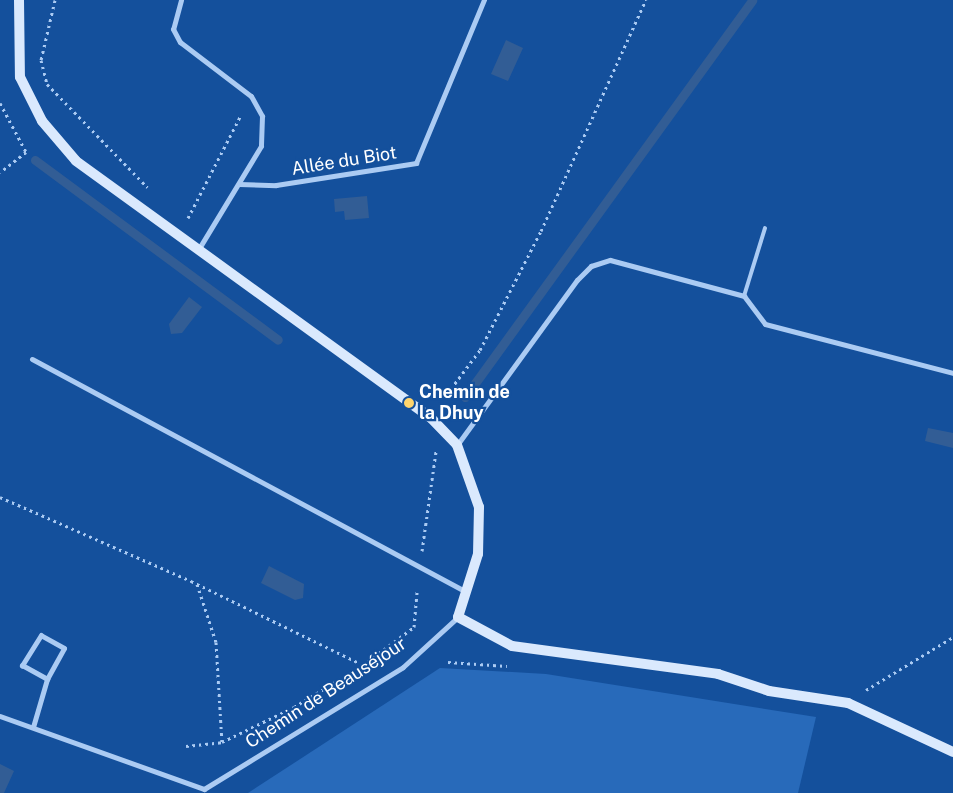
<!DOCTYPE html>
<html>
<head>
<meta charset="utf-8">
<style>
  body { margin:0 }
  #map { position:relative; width:953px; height:793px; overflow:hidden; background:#14509c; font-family:"Public Sans",sans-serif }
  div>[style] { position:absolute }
  .green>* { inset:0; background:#286aba }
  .water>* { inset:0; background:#325d95 }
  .stream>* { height:9px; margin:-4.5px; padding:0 4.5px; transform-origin:4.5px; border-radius:4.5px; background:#325d95 }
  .path>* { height:3px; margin-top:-1.5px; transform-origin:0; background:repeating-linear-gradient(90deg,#abcbf3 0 2.5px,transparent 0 6.5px) }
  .lane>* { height:4px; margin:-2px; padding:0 2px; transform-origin:2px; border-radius:2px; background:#abcbf3 }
  .street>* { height:5px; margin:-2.5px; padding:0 2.5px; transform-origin:2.5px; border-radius:2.5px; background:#abcbf3 }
  .secondary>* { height:10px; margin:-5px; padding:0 5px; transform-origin:5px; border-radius:5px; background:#dae9fd }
  .dots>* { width:14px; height:14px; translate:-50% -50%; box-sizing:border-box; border:2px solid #14509c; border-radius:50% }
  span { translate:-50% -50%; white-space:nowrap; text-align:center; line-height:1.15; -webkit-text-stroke:4.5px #14509c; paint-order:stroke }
  .street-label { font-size:18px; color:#fff }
  .poi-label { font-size:18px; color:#fff; font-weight:700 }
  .left { translate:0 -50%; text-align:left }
</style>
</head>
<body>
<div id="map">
  <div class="green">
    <div style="clip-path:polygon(440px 668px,546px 674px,816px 717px,798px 793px,248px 793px)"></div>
  </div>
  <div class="water">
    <div style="clip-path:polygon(506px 40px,523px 48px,508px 81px,491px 74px)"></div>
    <div style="clip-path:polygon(367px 196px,369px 218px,345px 220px,344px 211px,335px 212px,334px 199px)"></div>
    <div style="clip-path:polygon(189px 297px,202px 307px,182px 333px,171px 334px,169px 324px)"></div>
    <div style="clip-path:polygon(928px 428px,953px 433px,953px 448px,925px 441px)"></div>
    <div style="clip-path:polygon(269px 566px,304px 584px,303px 598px,295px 600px,261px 583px)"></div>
    <div style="clip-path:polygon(0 764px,14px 771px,4px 793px,0 793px)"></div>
  </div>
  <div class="stream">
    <div style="left:35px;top:160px;width:302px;rotate:36.5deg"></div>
    <div style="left:465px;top:397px;width:490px;rotate:-54.1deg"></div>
  </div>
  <div class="path">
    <div style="left:55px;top:0;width:62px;rotate:103.1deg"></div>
    <div style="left:41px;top:60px;width:25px;rotate:76deg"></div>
    <div style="left:47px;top:84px;width:144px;rotate:45.8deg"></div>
    <div style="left:0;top:103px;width:55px;rotate:62deg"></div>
    <div style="left:26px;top:152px;width:33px;rotate:142deg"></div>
    <div style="left:188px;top:218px;width:116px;rotate:-62.8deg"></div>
    <div style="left:447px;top:394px;width:55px;rotate:-53.1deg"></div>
    <div style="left:480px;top:350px;width:134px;rotate:-62.9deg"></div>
    <div style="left:541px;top:231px;width:254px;rotate:-65.6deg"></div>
    <div style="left:0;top:497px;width:209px;rotate:23.7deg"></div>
    <div style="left:191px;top:581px;width:191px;rotate:26deg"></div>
    <div style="left:422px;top:551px;width:101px;rotate:-82deg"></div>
    <div style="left:197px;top:584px;width:61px;rotate:71.9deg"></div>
    <div style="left:216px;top:642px;width:100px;rotate:86.6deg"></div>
    <div style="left:448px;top:662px;width:59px;rotate:3.9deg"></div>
    <div style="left:866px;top:690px;width:102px;rotate:-31.3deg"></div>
    <div style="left:186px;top:746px;width:36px;rotate:-6deg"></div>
    <div style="left:222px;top:742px;width:80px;rotate:-25.9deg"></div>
    <div style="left:294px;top:707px;width:81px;rotate:-31.3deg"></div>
    <div style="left:363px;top:665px;width:64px;rotate:-36.7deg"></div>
    <div style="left:414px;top:627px;width:36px;rotate:-85deg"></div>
  </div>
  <div class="lane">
    <div style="left:744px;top:296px;width:71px;rotate:-72.8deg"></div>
  </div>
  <div class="street">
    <div style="left:181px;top:0;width:30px;rotate:105deg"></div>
    <div style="left:173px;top:29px;width:15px;rotate:62deg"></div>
    <div style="left:180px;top:42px;width:89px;rotate:37.3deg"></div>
    <div style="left:251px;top:96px;width:23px;rotate:61deg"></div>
    <div style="left:262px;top:116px;width:30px;rotate:92deg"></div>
    <div style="left:261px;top:146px;width:122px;rotate:121.2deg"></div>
    <div style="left:239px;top:184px;width:37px;rotate:2deg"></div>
    <div style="left:276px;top:185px;width:142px;rotate:-8.9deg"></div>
    <div style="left:416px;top:163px;width:177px;rotate:-67.4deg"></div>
    <div style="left:32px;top:359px;width:493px;rotate:28.2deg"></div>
    <div style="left:457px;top:445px;width:204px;rotate:-54deg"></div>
    <div style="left:577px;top:280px;width:20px;rotate:-45deg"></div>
    <div style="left:591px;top:266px;width:20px;rotate:-18deg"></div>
    <div style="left:610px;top:260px;width:139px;rotate:15deg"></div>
    <div style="left:744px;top:296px;width:35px;rotate:53deg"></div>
    <div style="left:765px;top:324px;width:194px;rotate:14.6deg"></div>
    <div style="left:0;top:716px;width:217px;rotate:19.7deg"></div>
    <div style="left:33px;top:727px;width:50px;rotate:-73.7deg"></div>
    <div style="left:47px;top:679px;width:35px;rotate:-61deg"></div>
    <div style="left:64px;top:648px;width:26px;rotate:-151deg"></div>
    <div style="left:41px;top:635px;width:36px;rotate:122deg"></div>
    <div style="left:22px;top:665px;width:29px;rotate:29deg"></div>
    <div style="left:204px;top:789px;width:233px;rotate:-31.5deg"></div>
    <div style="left:403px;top:667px;width:74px;rotate:-42.3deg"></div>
  </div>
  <div class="secondary">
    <div style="left:19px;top:0;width:77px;rotate:89.3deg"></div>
    <div style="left:20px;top:77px;width:49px;rotate:63.4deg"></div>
    <div style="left:42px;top:121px;width:52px;rotate:49.6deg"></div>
    <div style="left:76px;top:161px;width:438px;rotate:35.9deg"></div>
    <div style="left:431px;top:418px;width:37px;rotate:46deg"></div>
    <div style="left:457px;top:445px;width:66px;rotate:70.5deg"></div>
    <div style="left:479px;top:507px;width:47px;rotate:91.2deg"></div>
    <div style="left:478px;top:554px;width:66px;rotate:107.6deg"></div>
    <div style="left:458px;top:617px;width:61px;rotate:28.2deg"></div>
    <div style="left:512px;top:646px;width:208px;rotate:7.7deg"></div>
    <div style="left:718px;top:674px;width:54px;rotate:18.4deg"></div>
    <div style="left:769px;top:691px;width:80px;rotate:8.6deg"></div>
    <div style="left:848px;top:703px;width:116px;rotate:25deg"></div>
  </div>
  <div class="dots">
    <div style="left:409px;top:403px;background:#ffd56d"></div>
  </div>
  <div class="street-label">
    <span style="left:344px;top:161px;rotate:-9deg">Allée du Biot</span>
    <span style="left:326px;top:693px;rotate:-33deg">Chemin de Beauséjour</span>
  </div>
  <div class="poi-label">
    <span class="left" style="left:419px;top:403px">Chemin de<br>la Dhuy</span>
  </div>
</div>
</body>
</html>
